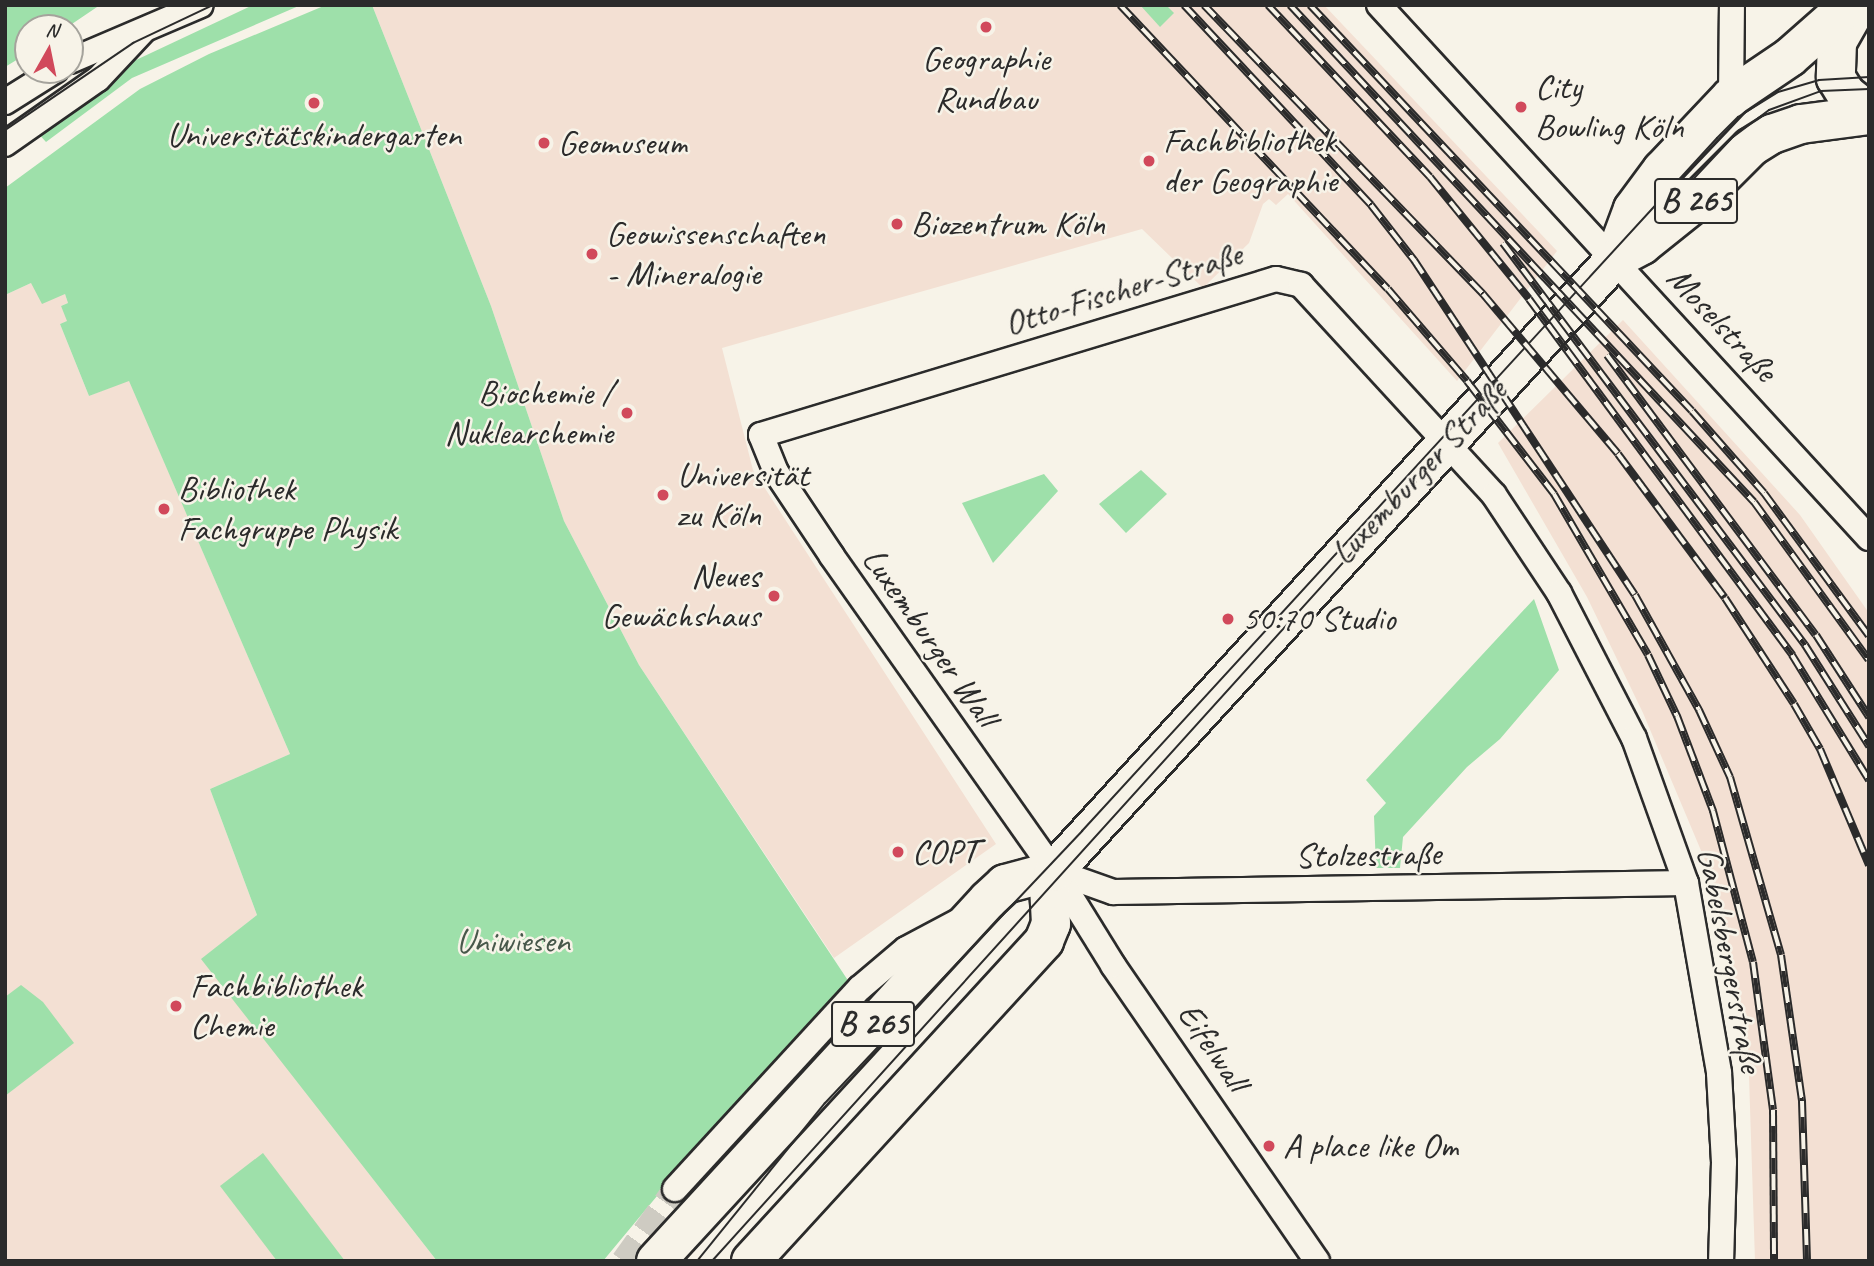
<!DOCTYPE html>
<html>
<head>
<meta charset="utf-8">
<style>
  body { margin:0 }
  #map { position:relative; width:1874px; height:1266px; overflow:hidden; background:#f7f3e8; font-family:Caveat,sans-serif }
  div>[style] { position:absolute }
  .built>* { inset:0; background:#f3e0d3 }
  .green>* { inset:0; background:#9ee0aa }
  .street-tunnel>* { height:24px; margin-top:-12px; transform-origin:0; background:repeating-linear-gradient(90deg,#cecbc2 0 24px,transparent 0 36px) }
  .roads { filter:drop-shadow(2px 0 #2b2b2b) drop-shadow(-2px 0 #2b2b2b) drop-shadow(0 2px #2b2b2b) drop-shadow(0 -2px #2b2b2b) }
  .street>* { height:24px; margin:-12px; padding:0 12px; transform-origin:12px; border-radius:12px; background:#f7f3e8 }
  .primary>* { height:38px; margin:-19px; padding:0 19px; transform-origin:19px; border-radius:19px; background:#f7f3e8 }
  .tram>* { height:2px; margin:-1px; padding:0 1px; transform-origin:1px; border-radius:1px; background:#2b2b2b }
  .rail>* { height:8px; margin-top:-4px; transform-origin:0; background:repeating-linear-gradient(90deg,#f7f3e8 0 16px,#2b2b2b 0 32px); box-sizing:border-box; border-block:2px solid #2b2b2b }
  .dots>* { width:19px; height:19px; translate:-50% -50%; box-sizing:border-box; border:4px solid #f7f3e8; border-radius:50% }
  span { translate:-50% -50%; white-space:nowrap; text-align:center; line-height:1.15; -webkit-text-stroke:5px #f7f3e8; paint-order:stroke }
  .shield-label span { padding:2px 5px; background:#f7f3e8; border:2px solid; border-radius:5px; -webkit-text-stroke-width:0 }
  .shield-label { font-size:33px; color:#2b2b2b; font-weight:700 }
  .poi-label { font-size:35px; color:#2b2b2b }
  .left { translate:0 -50%; text-align:left }
  .right { translate:-100% -50%; text-align:right }
  .street-label { font-size:35px; color:#2b2b2b }
  .park-label { font-size:35px; color:#48584b }
  .frame { position:absolute; inset:0; border:7px solid #2b2b2b; pointer-events:none }
  .north { position:absolute; left:14px; top:14px; width:70px; height:70px; box-sizing:border-box; background:#f7f3e8; border:2px solid #a5a39c; border-radius:50%; rotate:9deg; font-size:19px; font-weight:700; line-height:28px; text-align:center; color:#2b2b2b }
  .north::after { content:''; display:block; margin:auto; width:24px; height:32px; background:#d1495b; clip-path:polygon(50% 0,100% 100%,50% 72%,0 100%) }
</style>
</head>
<body>
<div id="map">
  <div class="built">
    <div style="clip-path:polygon(372px 5px,1324px 5px,1557px 251px,1457px 381px,1288px 194px,1276px 205px,1269px 199px,1263px 204px,1249px 243px,1203px 288px,1142px 229px,722px 348px,753px 470px,996px 844px,834px 958px,639px 665px,564px 521px,491px 306px)"></div>
    <div style="clip-path:polygon(31px 283px,65px 294px,68px 303px,61px 306px,68px 321px,60px 324px,89px 396px,129px 380px,290px 754px,210px 789px,257px 915px,202px 959px,437px 1261px,5px 1261px,5px 295px)"></div>
    <div style="clip-path:polygon(1623px 320px,1800px 515px,1869px 613px,1869px 1261px,1755px 1261px,1748px 1046px,1713px 879px,1643px 713px,1587px 597px,1498px 443px)"></div>
  </div>
  <div class="green">
    <div style="clip-path:polygon(5px 5px,100px 5px,66px 28px,28px 28px,28px 53px,5px 67px)"></div>
    <div style="clip-path:polygon(253px 5px,301px 5px,132px 78px,46px 142px,36px 131px,119px 68px)"></div>
    <div style="clip-path:polygon(326px 5px,372px 5px,491px 306px,564px 521px,639px 665px,851px 985px,667px 1184px,603px 1261px,437px 1261px,201px 959px,257px 915px,210px 789px,290px 754px,129px 381px,89px 396px,60px 324px,67px 321px,61px 306px,68px 303px,65px 294px,42px 304px,31px 283px,5px 295px,5px 188px,140px 89px,209px 54px)"></div>
    <div style="clip-path:polygon(1140px 5px,1166px 5px,1174px 13px,1160px 27px)"></div>
    <div style="clip-path:polygon(1141px 470px,1167px 494px,1126px 533px,1099px 504px)"></div>
    <div style="clip-path:polygon(1044px 474px,1058px 491px,993px 563px,962px 503px)"></div>
    <div style="clip-path:polygon(1534px 599px,1559px 670px,1500px 739px,1467px 767px,1403px 837px,1400px 868px,1376px 868px,1374px 816px,1386px 803px,1366px 780px)"></div>
    <div style="clip-path:polygon(21px 985px,43px 1002px,74px 1043px,5px 1096px,5px 997px)"></div>
    <div style="clip-path:polygon(263px 1153px,345px 1261px,277px 1261px,220px 1186px)"></div>
  </div>
  <div class="street-tunnel">
    <div style="left:623px;top:1261px;width:89px;rotate:-54.2deg"></div>
  </div>
  <div class="roads">
    <div class="street">
      <div style="left:1379px;top:5px;width:724px;rotate:47.41deg"></div>
      <div style="left:70px;top:61px;width:142px;rotate:-23.1deg"></div>
      <div style="left:1731px;top:97px;width:92px;rotate:-89.4deg"></div>
      <div style="left:5px;top:102px;width:60px;rotate:-32.1deg"></div>
      <div style="left:5px;top:144px;width:113px;rotate:-35deg"></div>
      <div style="left:98px;top:79px;width:66px;rotate:-46.8deg"></div>
      <div style="left:1054px;top:871px;width:63px;rotate:19.6deg"></div>
      <div style="left:1113px;top:892px;width:573px;rotate:-0.9deg"></div>
      <div style="left:675px;top:1189px;width:273px;rotate:-47.4deg"></div>
      <div style="left:860px;top:988px;width:60px;rotate:-40.3deg"></div>
      <div style="left:906px;top:949px;width:58px;rotate:-27.9deg"></div>
      <div style="left:1317px;top:1261px;width:359px;rotate:-124.6deg"></div>
      <div style="left:1113px;top:965px;width:102px;rotate:-121.8deg"></div>
      <div style="left:1059px;top:878px;width:394px;rotate:-125.2deg"></div>
      <div style="left:832px;top:556px;width:101px;rotate:-123.7deg"></div>
      <div style="left:776px;top:472px;width:40px;rotate:-112deg"></div>
      <div style="left:761px;top:435px;width:538px;rotate:-16.85deg"></div>
      <div style="left:1276px;top:279px;width:26px;rotate:13deg"></div>
      <div style="left:1301px;top:285px;width:285px;rotate:47.4deg"></div>
      <div style="left:1494px;top:495px;width:118px;rotate:56.4deg"></div>
      <div style="left:1559px;top:593px;width:163px;rotate:62.7deg"></div>
      <div style="left:1634px;top:738px;width:154px;rotate:70.3deg"></div>
      <div style="left:1686px;top:883px;width:193px;rotate:80.1deg"></div>
      <div style="left:1719px;top:1073px;width:89px;rotate:86.8deg"></div>
      <div style="left:1724px;top:1162px;width:99px;rotate:91.7deg"></div>
    </div>
    <div class="primary">
      <div style="left:1857px;top:7px;width:40px;rotate:119.7deg"></div>
      <div style="left:1837px;top:42px;width:36px;rotate:92deg"></div>
      <div style="left:1836px;top:78px;width:19px;rotate:58deg"></div>
      <div style="left:1846px;top:94px;width:29px;rotate:38deg"></div>
      <div style="left:1614px;top:260px;width:54px;rotate:-69.6deg"></div>
      <div style="left:1633px;top:209px;width:49px;rotate:-53.4deg"></div>
      <div style="left:1662px;top:170px;width:100px;rotate:-46.6deg"></div>
      <div style="left:1731px;top:97px;width:71px;rotate:-34.1deg"></div>
      <div style="left:1790px;top:57px;width:79px;rotate:-41.4deg"></div>
      <div style="left:656px;top:1261px;width:490px;rotate:-47.4deg"></div>
      <div style="left:988px;top:900px;width:23px;rotate:-43deg"></div>
      <div style="left:1005px;top:884px;width:51px;rotate:-14.9deg"></div>
      <div style="left:751px;top:1261px;width:434px;rotate:-47.5deg"></div>
      <div style="left:1044px;top:941px;width:18px;rotate:-68deg"></div>
      <div style="left:1051px;top:924px;width:35px;rotate:-93deg"></div>
      <div style="left:1049px;top:889px;width:19px;rotate:-74deg"></div>
      <div style="left:1054px;top:871px;width:829px;rotate:-47.49deg"></div>
      <div style="left:1614px;top:260px;width:32px;rotate:-28deg"></div>
      <div style="left:1642px;top:245px;width:70px;rotate:-38.7deg"></div>
      <div style="left:1697px;top:201px;width:76px;rotate:-45deg"></div>
      <div style="left:1751px;top:147px;width:25px;rotate:-32deg"></div>
      <div style="left:1772px;top:134px;width:31px;rotate:-19deg"></div>
      <div style="left:1801px;top:124px;width:69px;rotate:-7.5deg"></div>
    </div>
  </div>
  <div class="tram">
    <div style="left:5px;top:130px;width:155px;rotate:-34.2deg"></div>
    <div style="left:133px;top:43px;width:89px;rotate:-25.4deg"></div>
    <div style="left:1666px;top:208px;width:98px;rotate:-46.7deg"></div>
    <div style="left:1733px;top:137px;width:45px;rotate:-36.9deg"></div>
    <div style="left:1769px;top:110px;width:55px;rotate:-20.1deg"></div>
    <div style="left:1821px;top:91px;width:48px;rotate:-2.4deg"></div>
    <div style="left:697px;top:1261px;width:203px;rotate:-51deg"></div>
    <div style="left:825px;top:1103px;width:374px;rotate:-46.6deg"></div>
    <div style="left:1082px;top:831px;width:940px;rotate:-47.5deg"></div>
    <div style="left:1717px;top:138px;width:30px;rotate:-45deg"></div>
    <div style="left:1738px;top:117px;width:47px;rotate:-32deg"></div>
    <div style="left:1778px;top:92px;width:43px;rotate:-16.3deg"></div>
    <div style="left:1819px;top:80px;width:50px;rotate:-3.4deg"></div>
    <div style="left:712px;top:1261px;width:1050px;rotate:-47.9deg"></div>
  </div>
  <div class="rail">
    <div style="left:1120px;top:5px;width:390px;rotate:46.7deg"></div>
    <div style="left:1388px;top:289px;width:121px;rotate:49.3deg"></div>
    <div style="left:1467px;top:381px;width:143px;rotate:52.4deg"></div>
    <div style="left:1554px;top:494px;width:186px;rotate:59.7deg"></div>
    <div style="left:1648px;top:655px;width:68px;rotate:64.6deg"></div>
    <div style="left:1677px;top:716px;width:102px;rotate:69.2deg"></div>
    <div style="left:1713px;top:811px;width:156px;rotate:75.2deg"></div>
    <div style="left:1753px;top:962px;width:149px;rotate:82.3deg"></div>
    <div style="left:1773px;top:1110px;width:151px;rotate:89.6deg"></div>
    <div style="left:1184px;top:5px;width:274px;rotate:46.9deg"></div>
    <div style="left:1371px;top:205px;width:70px;rotate:52deg"></div>
    <div style="left:1414px;top:260px;width:401px;rotate:56.6deg"></div>
    <div style="left:1635px;top:595px;width:132px;rotate:60.9deg"></div>
    <div style="left:1699px;top:710px;width:74px;rotate:65.2deg"></div>
    <div style="left:1730px;top:777px;width:185px;rotate:74deg"></div>
    <div style="left:1781px;top:955px;width:148px;rotate:81.8deg"></div>
    <div style="left:1802px;top:1101px;width:160px;rotate:88.2deg"></div>
    <div style="left:1204px;top:5px;width:402px;rotate:46deg"></div>
    <div style="left:1483px;top:294px;width:209px;rotate:49.8deg"></div>
    <div style="left:1618px;top:454px;width:179px;rotate:53.4deg"></div>
    <div style="left:1725px;top:598px;width:126px;rotate:56.9deg"></div>
    <div style="left:1794px;top:704px;width:52px;rotate:60deg"></div>
    <div style="left:1820px;top:749px;width:126px;rotate:67.1deg"></div>
    <div style="left:1268px;top:5px;width:236px;rotate:46.7deg"></div>
    <div style="left:1430px;top:177px;width:157px;rotate:50.9deg"></div>
    <div style="left:1529px;top:299px;width:443px;rotate:53.5deg"></div>
    <div style="left:1792px;top:655px;width:147px;rotate:58.4deg"></div>
    <div style="left:1290px;top:5px;width:680px;rotate:46.97deg"></div>
    <div style="left:1754px;top:502px;width:195px;rotate:54deg"></div>
    <div style="left:1310px;top:5px;width:557px;rotate:46.74deg"></div>
    <div style="left:1692px;top:411px;width:109px;rotate:48.7deg"></div>
    <div style="left:1764px;top:493px;width:177px;rotate:53.7deg"></div>
    <div style="left:1503px;top:243px;width:503px;rotate:53.08deg"></div>
    <div style="left:1805px;top:645px;width:120px;rotate:57.6deg"></div>
    <div style="left:1607px;top:355px;width:349px;rotate:53.3deg"></div>
    <div style="left:1816px;top:635px;width:98px;rotate:57.1deg"></div>
  </div>
  <div class="dots">
    <div style="left:986px;top:27px;background:#d1495b"></div>
    <div style="left:314px;top:103px;background:#d1495b"></div>
    <div style="left:1521px;top:107px;background:#d1495b"></div>
    <div style="left:544px;top:143px;background:#d1495b"></div>
    <div style="left:1149px;top:161px;background:#d1495b"></div>
    <div style="left:897px;top:224px;background:#d1495b"></div>
    <div style="left:592px;top:254px;background:#d1495b"></div>
    <div style="left:627px;top:413px;background:#d1495b"></div>
    <div style="left:663px;top:495px;background:#d1495b"></div>
    <div style="left:164px;top:509px;background:#d1495b"></div>
    <div style="left:774px;top:596px;background:#d1495b"></div>
    <div style="left:1228px;top:619px;background:#d1495b"></div>
    <div style="left:898px;top:852px;background:#d1495b"></div>
    <div style="left:176px;top:1006px;background:#d1495b"></div>
    <div style="left:1269px;top:1146px;background:#d1495b"></div>
  </div>
  <div class="shield-label">
    <span style="left:1696px;top:201px">B 265</span>
    <span style="left:873px;top:1024px">B 265</span>
  </div>
  <div class="poi-label">
    <span style="left:986px;top:79px">Geographie<br>Rundbau</span>
    <span class="left" style="left:1535px;top:107px">City<br>Bowling Köln</span>
    <span style="left:314px;top:135px">Universitätskindergarten</span>
    <span class="left" style="left:1163px;top:161px">Fachbibliothek<br>der Geographie</span>
    <span class="left" style="left:558px;top:143px">Geomuseum</span>
    <span class="left" style="left:911px;top:224px">Biozentrum Köln</span>
    <span class="left" style="left:606px;top:254px">Geowissenschaften<br>- Mineralogie</span>
    <span class="right" style="left:613px;top:413px">Biochemie /<br>Nuklearchemie</span>
    <span class="left" style="left:677px;top:495px">Universität<br>zu Köln</span>
    <span class="left" style="left:178px;top:509px">Bibliothek<br>Fachgruppe Physik</span>
    <span class="right" style="left:760px;top:596px">Neues<br>Gewächshaus</span>
    <span class="left" style="left:1242px;top:619px">50:70 Studio</span>
    <span class="left" style="left:912px;top:852px">COPT</span>
    <span class="left" style="left:190px;top:1006px">Fachbibliothek<br>Chemie</span>
    <span class="left" style="left:1283px;top:1146px">A place like Om</span>
  </div>
  <div class="street-label">
    <span style="left:1123px;top:289px;rotate:-17deg">Otto-Fischer-Straße</span>
    <span style="left:1722px;top:324px;rotate:47deg">Moselstraße</span>
    <span style="left:1419px;top:472px;rotate:-47deg">Luxemburger Straße</span>
    <span style="left:930px;top:637px;rotate:55deg">Luxemburger Wall</span>
    <span style="left:1368px;top:855px;rotate:-1deg">Stolzestraße</span>
    <span style="left:1730px;top:960px;rotate:79deg">Gabelsbergerstraße</span>
    <span style="left:1213px;top:1047px;rotate:56deg">Eifelwall</span>
  </div>
  <div class="park-label">
    <span style="left:513px;top:941px">Uniwiesen</span>
  </div>
  <div class="frame"></div>
  <div class="north">N</div>
</div>
</body>
</html>
